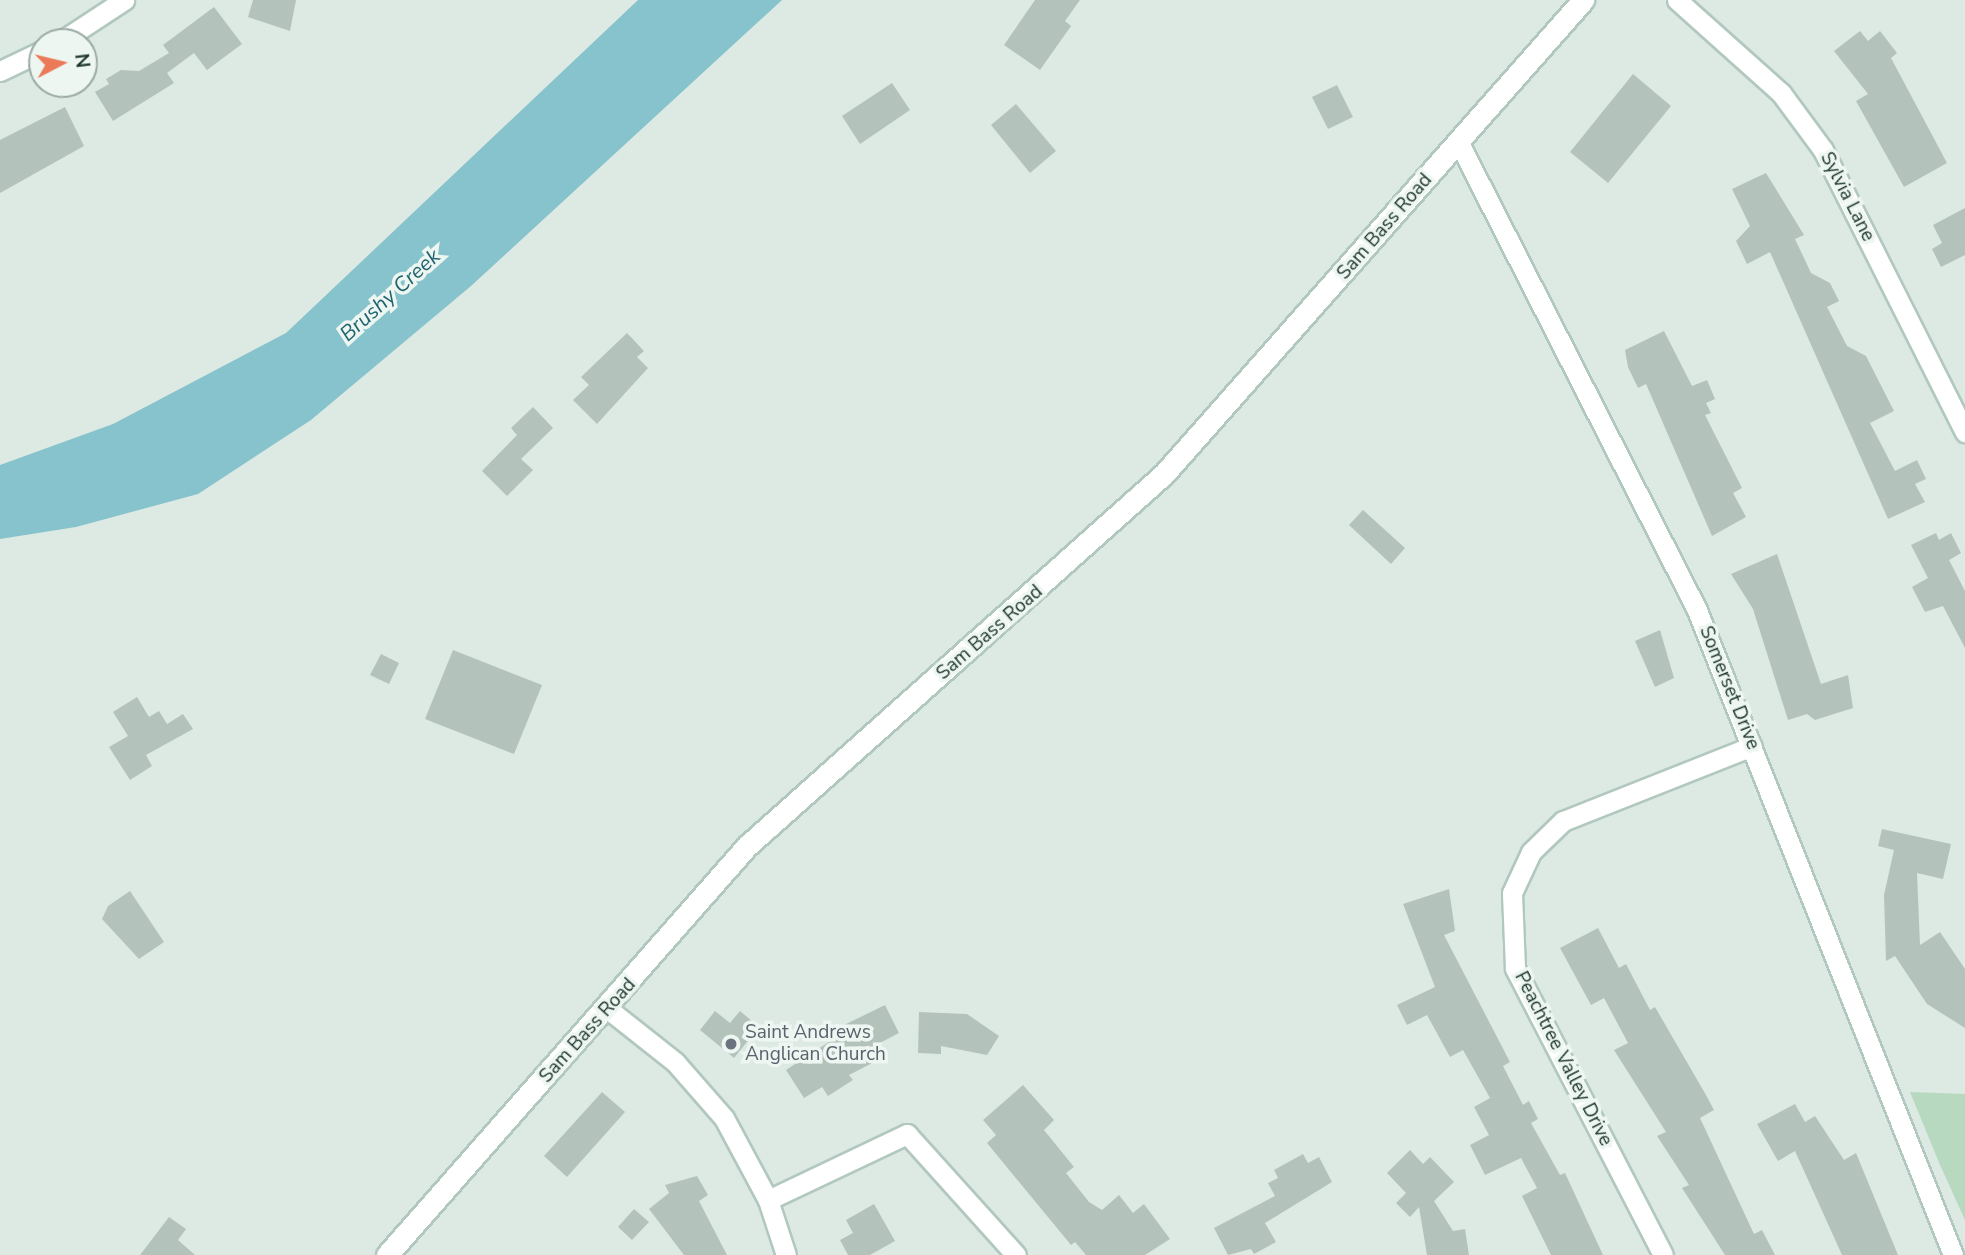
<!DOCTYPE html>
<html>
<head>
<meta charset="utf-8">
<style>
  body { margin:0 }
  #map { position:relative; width:1965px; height:1255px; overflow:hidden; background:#dde9e3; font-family:"Nunito Sans",sans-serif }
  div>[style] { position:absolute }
  .green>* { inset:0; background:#b7d9bf }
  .water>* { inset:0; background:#87c3cc }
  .building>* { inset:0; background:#b3c3bc }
  .roads { filter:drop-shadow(2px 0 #b1c8bf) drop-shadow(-2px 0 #b1c8bf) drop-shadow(0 2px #b1c8bf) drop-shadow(0 -2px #b1c8bf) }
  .minor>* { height:19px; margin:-9.5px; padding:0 9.5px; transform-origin:9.5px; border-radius:9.5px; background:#fff }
  .secondary>* { height:21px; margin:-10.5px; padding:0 10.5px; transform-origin:10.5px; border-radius:10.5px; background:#fff }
  .dots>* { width:19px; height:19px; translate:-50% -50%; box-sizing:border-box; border:4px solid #edf6f1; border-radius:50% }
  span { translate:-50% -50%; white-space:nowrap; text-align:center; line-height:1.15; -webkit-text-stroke:7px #edf6f1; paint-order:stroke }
  .street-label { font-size:19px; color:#203730 }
  .worship-label { font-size:19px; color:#5b616d }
  .left { translate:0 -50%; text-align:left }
  .water-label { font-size:21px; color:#1e636f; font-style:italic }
  .north { position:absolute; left:28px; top:28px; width:70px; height:70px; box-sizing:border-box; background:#edf6f1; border:2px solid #9baaa4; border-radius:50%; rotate:83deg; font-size:19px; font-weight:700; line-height:28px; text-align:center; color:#203730 }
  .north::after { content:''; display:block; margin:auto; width:24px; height:32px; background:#eb7a58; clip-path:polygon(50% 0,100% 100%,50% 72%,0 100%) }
</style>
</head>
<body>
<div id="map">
  <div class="green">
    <div style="clip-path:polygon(1910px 1092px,1965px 1094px,1965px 1220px,1940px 1165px)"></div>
  </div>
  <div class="water">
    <div style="clip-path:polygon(638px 0,782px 0,471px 286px,311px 420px,198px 494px,76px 527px,0 539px,0 465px,113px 424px,286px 333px)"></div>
  </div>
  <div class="building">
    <div style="clip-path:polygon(253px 0,296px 0,290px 31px,248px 17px)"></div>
    <div style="clip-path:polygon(1035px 0,1080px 0,1065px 21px,1071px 26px,1040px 70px,1004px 45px)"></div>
    <div style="clip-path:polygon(214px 7px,242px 44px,207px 70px,194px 53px,167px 73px,174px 83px,113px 121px,95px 92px,109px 84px,106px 79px,121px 70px,139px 71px,169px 53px,163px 45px)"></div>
    <div style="clip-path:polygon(1860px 31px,1868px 41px,1880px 31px,1897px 53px,1891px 58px,1947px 163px,1904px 187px,1856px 101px,1868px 94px,1834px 51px)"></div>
    <div style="clip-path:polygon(1633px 74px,1671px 106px,1608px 183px,1570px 152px)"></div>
    <div style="clip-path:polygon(892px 83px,910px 110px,860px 144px,842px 116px)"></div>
    <div style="clip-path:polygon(1337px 85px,1353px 117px,1328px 129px,1312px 97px)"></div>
    <div style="clip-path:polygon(1016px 104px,1056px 151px,1030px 173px,991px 125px)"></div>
    <div style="clip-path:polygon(65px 107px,84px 146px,0 193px,0 140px)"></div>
    <div style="clip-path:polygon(1766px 173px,1804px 235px,1795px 239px,1811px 273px,1830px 283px,1839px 301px,1827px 307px,1847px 346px,1866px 356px,1894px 411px,1870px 423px,1895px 471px,1917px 460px,1926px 479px,1915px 484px,1925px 502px,1888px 519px,1770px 252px,1747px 264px,1736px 241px,1750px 226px,1732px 189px)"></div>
    <div style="clip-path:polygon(1965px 208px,1965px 255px,1941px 267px,1932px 249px,1942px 243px,1933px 225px)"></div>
    <div style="clip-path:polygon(1664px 331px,1692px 386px,1707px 380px,1715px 399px,1706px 403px,1711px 413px,1705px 415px,1742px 488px,1733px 493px,1746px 517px,1712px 536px,1646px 384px,1638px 388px,1628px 367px,1625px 350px)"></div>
    <div style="clip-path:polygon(627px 333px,644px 351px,637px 357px,648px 368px,597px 424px,573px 400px,589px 385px,581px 377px)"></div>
    <div style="clip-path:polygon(533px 407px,553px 428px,521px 459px,533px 470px,507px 496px,482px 471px,517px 435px,511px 428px)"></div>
    <div style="clip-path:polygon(1363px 510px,1405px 548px,1391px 564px,1349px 525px)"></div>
    <div style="clip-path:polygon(1936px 533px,1939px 540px,1951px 533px,1961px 553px,1949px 560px,1965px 591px,1965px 648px,1943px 606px,1925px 612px,1912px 587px,1928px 578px,1911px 545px)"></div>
    <div style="clip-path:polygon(1777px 554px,1821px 684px,1848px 675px,1853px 708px,1815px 720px,1807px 714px,1788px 720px,1753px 609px,1731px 574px)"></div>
    <div style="clip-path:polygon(1660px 630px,1674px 678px,1655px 687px,1635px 641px)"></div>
    <div style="clip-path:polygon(453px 650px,542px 685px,514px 754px,425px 719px)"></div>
    <div style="clip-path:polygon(381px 654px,399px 663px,389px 684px,370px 675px)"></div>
    <div style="clip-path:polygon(137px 697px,149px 717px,159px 711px,167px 724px,183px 714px,193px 729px,146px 755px,152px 766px,130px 780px,109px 747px,128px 736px,113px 712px)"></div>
    <div style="clip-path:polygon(1882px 829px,1951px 844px,1943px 879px,1917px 873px,1920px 945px,1940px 932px,1965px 969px,1965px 1028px,1927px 1004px,1895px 956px,1886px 961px,1884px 895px,1894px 850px,1878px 846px)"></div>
    <div style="clip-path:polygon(1449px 889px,1455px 931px,1444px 935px,1510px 1062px,1503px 1066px,1523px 1105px,1529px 1101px,1538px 1119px,1531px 1123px,1560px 1175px,1565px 1173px,1603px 1255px,1551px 1255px,1522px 1196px,1537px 1188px,1521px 1158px,1485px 1175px,1470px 1145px,1489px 1135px,1474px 1107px,1490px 1098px,1463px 1050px,1450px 1057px,1427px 1015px,1407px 1025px,1397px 1005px,1435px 987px,1403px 904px)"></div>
    <div style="clip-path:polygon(130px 891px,164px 942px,139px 959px,102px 919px,108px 906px)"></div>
    <div style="clip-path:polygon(1598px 928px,1619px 968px,1626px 964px,1650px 1010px,1655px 1007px,1706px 1095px,1714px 1110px,1700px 1118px,1754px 1234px,1762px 1230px,1775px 1255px,1725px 1255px,1682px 1188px,1689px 1185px,1657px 1136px,1666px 1132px,1614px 1050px,1628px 1043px,1604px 998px,1591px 1005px,1560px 948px)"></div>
    <div style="clip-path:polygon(885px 1005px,899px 1033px,874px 1046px,880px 1059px,849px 1075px,853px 1080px,828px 1096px,822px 1087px,804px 1098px,786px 1070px,841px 1034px,838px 1028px)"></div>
    <div style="clip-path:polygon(715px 1011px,730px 1023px,740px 1011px,759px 1027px,734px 1058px,700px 1030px)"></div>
    <div style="clip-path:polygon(919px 1012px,967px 1014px,999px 1036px,987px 1055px,941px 1046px,941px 1054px,918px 1053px)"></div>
    <div style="clip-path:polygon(1023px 1085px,1054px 1120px,1044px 1130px,1074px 1167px,1066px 1173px,1089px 1202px,1102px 1210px,1119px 1195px,1133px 1213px,1144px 1204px,1170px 1239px,1145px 1255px,1086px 1255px,1075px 1242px,1071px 1245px,987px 1143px,996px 1135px,983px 1120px)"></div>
    <div style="clip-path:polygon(602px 1092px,625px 1112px,567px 1177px,544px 1156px)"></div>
    <div style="clip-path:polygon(1795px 1104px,1805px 1122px,1815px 1116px,1844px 1160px,1856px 1153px,1898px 1255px,1842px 1255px,1795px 1151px,1778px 1161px,1757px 1124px)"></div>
    <div style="clip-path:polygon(1410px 1150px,1423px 1164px,1430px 1157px,1454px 1182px,1434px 1201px,1453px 1231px,1465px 1229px,1469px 1255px,1427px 1255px,1419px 1207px,1410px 1217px,1396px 1203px,1406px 1193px,1387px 1173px)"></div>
    <div style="clip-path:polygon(1303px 1154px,1308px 1163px,1319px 1157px,1332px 1182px,1265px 1223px,1276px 1242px,1254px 1254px,1251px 1249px,1228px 1255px,1214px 1228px,1275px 1196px,1268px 1183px,1278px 1178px,1274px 1170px)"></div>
    <div style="clip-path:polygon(697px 1176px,708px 1195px,699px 1201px,727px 1255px,684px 1255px,649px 1209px,669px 1193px,665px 1185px)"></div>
    <div style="clip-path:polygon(874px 1204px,895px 1241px,870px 1255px,848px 1255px,840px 1240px,853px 1233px,846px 1220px)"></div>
    <div style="clip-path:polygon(634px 1209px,649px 1222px,632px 1240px,618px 1227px)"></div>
    <div style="clip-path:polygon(169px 1217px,186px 1229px,178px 1240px,195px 1255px,140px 1255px)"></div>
  </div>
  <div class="roads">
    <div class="minor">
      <div style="left:1677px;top:0;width:140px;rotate:41.8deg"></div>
      <div style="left:1781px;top:93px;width:71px;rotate:53.6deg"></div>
      <div style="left:1823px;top:150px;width:316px;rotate:63.3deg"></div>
      <div style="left:60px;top:42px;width:77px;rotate:-33.3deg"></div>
      <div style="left:0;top:71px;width:47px;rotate:-25.5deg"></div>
      <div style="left:1459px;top:143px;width:524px;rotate:62.99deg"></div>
      <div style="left:1697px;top:610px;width:694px;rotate:68.35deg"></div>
      <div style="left:608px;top:1009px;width:85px;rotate:38.3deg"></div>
      <div style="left:675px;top:1062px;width:74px;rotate:48.8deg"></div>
      <div style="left:724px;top:1118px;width:93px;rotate:61.8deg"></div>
      <div style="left:768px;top:1200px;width:58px;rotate:71.9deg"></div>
      <div style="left:768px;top:1200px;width:154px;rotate:-25.4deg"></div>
      <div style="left:907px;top:1134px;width:163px;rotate:48deg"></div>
      <div style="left:1663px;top:1255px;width:323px;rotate:-117.3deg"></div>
      <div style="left:1515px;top:968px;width:75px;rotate:-92.3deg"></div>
      <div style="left:1512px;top:893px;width:45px;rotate:-65.1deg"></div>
      <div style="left:1531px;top:852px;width:45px;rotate:-44.1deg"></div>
      <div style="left:1563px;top:821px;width:203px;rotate:-21.6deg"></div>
    </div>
    <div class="secondary">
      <div style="left:387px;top:1255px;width:545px;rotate:-48.65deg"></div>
      <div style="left:747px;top:846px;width:559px;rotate:-41.74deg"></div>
      <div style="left:1164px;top:474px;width:633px;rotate:-48.52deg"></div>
    </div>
  </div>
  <div class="dots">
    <div style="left:731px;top:1044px;background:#6b7280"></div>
  </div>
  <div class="street-label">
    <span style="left:1847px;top:197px;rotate:63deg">Sylvia Lane</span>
    <span style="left:1385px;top:227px;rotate:-49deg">Sam Bass Road</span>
    <span style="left:990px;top:633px;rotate:-41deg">Sam Bass Road</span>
    <span style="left:1729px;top:688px;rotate:68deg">Somerset Drive</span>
    <span style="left:588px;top:1031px;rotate:-48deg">Sam Bass Road</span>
    <span style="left:1563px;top:1059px;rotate:63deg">Peachtree Valley Drive</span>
  </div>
  <div class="worship-label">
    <span class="left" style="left:745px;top:1044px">Saint Andrews<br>Anglican Church</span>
  </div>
  <div class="water-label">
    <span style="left:390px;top:295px;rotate:-42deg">Brushy Creek</span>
  </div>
  <div class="north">N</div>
</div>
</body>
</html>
